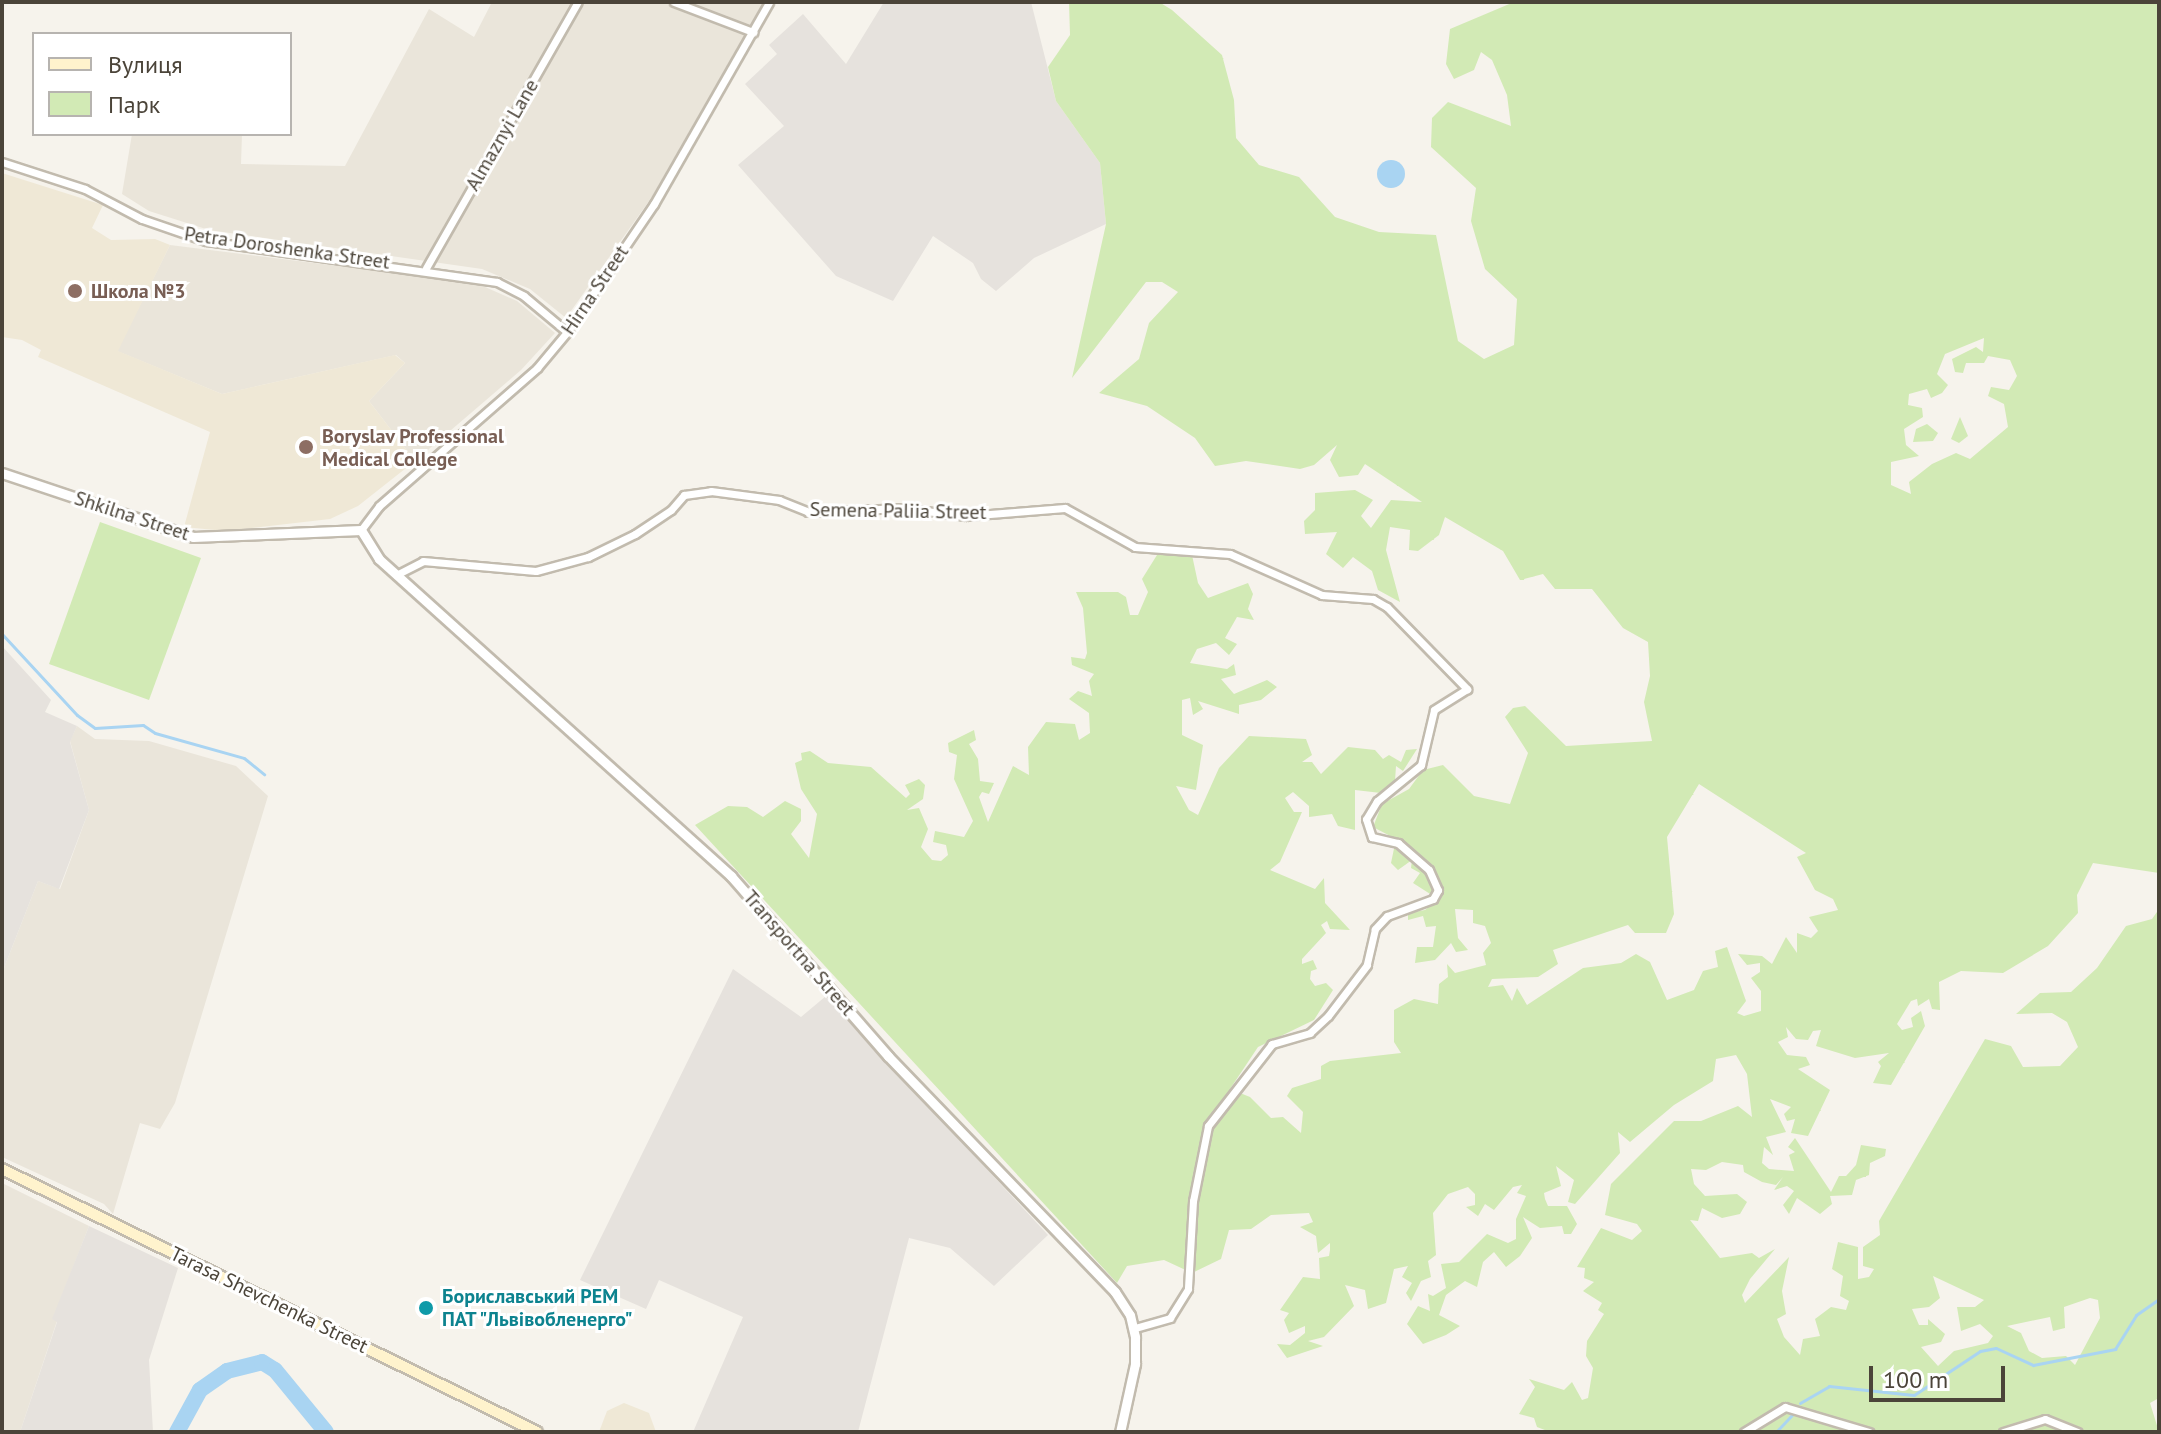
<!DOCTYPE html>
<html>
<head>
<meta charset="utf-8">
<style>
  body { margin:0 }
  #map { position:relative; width:2161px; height:1434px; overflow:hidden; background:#f6f3ec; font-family:"PT Sans",sans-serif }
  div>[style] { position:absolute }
  .residential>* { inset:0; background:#eae5da }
  .industrial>* { inset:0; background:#e6e2dd }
  .education>* { inset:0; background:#efe8d6 }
  .green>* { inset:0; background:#d2eab5 }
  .water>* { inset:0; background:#a9d4f2 }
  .round { border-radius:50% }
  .stream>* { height:3px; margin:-1.5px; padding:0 1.5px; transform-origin:1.5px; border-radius:1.5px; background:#a9d4f2 }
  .river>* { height:16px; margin:-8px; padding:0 8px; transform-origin:8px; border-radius:8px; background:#a9d4f2 }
  .roads { filter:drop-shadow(2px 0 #c2bbae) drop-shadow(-2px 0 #c2bbae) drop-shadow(0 2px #c2bbae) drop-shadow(0 -2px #c2bbae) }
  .minor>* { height:7px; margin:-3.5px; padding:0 3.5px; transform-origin:3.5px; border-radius:3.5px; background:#fff }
  .tertiary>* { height:9px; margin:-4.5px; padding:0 4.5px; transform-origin:4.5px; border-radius:4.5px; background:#fff }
  .secondary>* { height:10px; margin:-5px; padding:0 5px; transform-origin:5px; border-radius:5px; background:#fff3cd }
  .dots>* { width:22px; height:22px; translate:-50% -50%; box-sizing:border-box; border:4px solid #fff; border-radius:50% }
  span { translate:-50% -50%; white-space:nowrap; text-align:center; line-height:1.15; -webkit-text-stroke:6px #fff; paint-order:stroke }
  .street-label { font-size:20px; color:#4b4439 }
  .education-label { font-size:20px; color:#785e54; font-weight:700 }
  .left { translate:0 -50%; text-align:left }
  .culture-label { font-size:20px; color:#0d838f; font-weight:700 }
  .frame { position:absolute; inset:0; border:4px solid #4b4439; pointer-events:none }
  .legend { position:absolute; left:32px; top:32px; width:260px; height:104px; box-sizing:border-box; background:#fff; border:2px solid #b7b4b0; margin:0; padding:10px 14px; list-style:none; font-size:24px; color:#4b4439 }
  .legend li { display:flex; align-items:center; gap:16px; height:40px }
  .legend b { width:40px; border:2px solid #b7b4b0 }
  .scale { position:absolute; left:1869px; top:1366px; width:136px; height:36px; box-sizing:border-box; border:4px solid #4b4439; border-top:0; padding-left:10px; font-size:24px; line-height:28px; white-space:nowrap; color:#4b4439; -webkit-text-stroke:6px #fff; paint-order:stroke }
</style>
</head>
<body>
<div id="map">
  <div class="residential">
    <div style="clip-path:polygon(492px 2px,765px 2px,654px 194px,566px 318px,530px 289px,482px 269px,209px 230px,149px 211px,122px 194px,132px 134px,242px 134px,241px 164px,345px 166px,429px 9px,474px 37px)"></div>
    <div style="clip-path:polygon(170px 245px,476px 283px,517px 301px,555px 333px,521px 370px,415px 461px,369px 401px,405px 363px,396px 355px,222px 394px,117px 351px)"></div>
    <div style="clip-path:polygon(77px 726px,95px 739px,149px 741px,236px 766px,268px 796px,175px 1103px,160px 1129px,140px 1123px,113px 1214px,104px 1204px,2px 1157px,2px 973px,38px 881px,60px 889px,89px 810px,70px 741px)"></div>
    <div style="clip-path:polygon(2px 1183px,89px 1226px,53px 1319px,57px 1321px,20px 1432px,2px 1432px)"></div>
  </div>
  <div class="industrial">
    <div style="clip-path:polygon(884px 2px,1031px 2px,1056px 101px,1100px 163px,1106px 224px,1034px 258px,996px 291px,981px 279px,973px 263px,933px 236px,893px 301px,836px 276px,738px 165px,784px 126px,745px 84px,777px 54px,769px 45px,803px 14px,846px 64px)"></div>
    <div style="clip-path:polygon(2px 646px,51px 700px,45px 712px,77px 726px,70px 742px,89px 810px,59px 889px,38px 881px,2px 973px)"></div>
    <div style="clip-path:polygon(733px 969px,801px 1017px,826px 996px,1048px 1235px,994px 1286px,950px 1248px,909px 1238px,858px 1432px,693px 1432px,743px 1317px,659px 1280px,646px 1309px,580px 1280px)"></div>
    <div style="clip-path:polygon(89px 1226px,178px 1268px,149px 1360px,153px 1432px,20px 1432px,57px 1322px,52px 1319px)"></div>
  </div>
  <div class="education">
    <div style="clip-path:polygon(2px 173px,103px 205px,92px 228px,111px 240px,155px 239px,170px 245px,118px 351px,222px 394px,395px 355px,405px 363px,369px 401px,415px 461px,358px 506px,330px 519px,225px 531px,184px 527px,210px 432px,38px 357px,41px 350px,22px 340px,2px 337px)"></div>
    <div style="clip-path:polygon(624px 1403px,649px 1413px,656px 1432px,599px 1432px,607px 1411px)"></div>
  </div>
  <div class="green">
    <div style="clip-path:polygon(evenodd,1069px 2px,1159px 2px,1172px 10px,1222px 55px,1234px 100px,1236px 138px,1259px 165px,1299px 177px,1335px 217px,1379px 232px,1436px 235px,1458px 341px,1484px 359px,1514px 345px,1517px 299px,1485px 269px,1471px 221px,1476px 188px,1431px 147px,1432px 118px,1448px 102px,1511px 126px,1507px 95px,1492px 60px,1481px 52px,1474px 70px,1454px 79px,1446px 64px,1450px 29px,1514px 2px,2159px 2px,2159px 873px,2093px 863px,2077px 895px,2078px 913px,2048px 946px,2003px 973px,1961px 971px,1939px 982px,1940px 1010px,1932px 1009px,1929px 999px,1918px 1006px,1917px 999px,1911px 1001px,1897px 1024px,1902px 1030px,1913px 1027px,1911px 1018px,1921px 1011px,1925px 1026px,1891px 1085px,1873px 1083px,1881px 1066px,1878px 1062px,1889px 1053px,1855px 1058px,1816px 1046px,1821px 1030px,1813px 1031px,1808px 1040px,1796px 1039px,1786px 1027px,1788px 1037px,1778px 1042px,1787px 1055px,1806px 1057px,1810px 1065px,1798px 1069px,1830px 1090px,1808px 1136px,1791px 1133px,1795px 1119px,1787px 1121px,1784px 1114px,1791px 1107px,1770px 1099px,1786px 1132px,1766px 1137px,1773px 1155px,1764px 1147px,1762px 1163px,1769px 1169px,1794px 1171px,1789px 1155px,1795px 1152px,1788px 1147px,1795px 1138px,1831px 1192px,1839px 1176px,1846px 1176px,1856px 1165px,1861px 1145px,1886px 1149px,1885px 1156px,1870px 1163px,1869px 1175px,1856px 1180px,1852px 1195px,1830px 1196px,1832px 1204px,1820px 1214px,1797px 1198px,1789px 1214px,1783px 1205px,1794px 1191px,1787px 1186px,1774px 1190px,1783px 1177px,1776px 1185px,1762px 1182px,1744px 1172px,1743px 1165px,1722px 1162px,1706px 1170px,1691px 1169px,1694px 1184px,1705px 1196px,1737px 1194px,1747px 1202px,1740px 1214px,1722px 1218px,1702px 1208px,1698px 1221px,1690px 1220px,1720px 1258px,1752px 1253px,1759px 1258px,1775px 1249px,1750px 1279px,1742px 1295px,1745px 1303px,1789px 1257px,1782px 1291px,1786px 1314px,1777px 1319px,1784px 1337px,1800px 1355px,1803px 1339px,1820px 1336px,1815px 1319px,1831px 1307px,1846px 1310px,1849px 1301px,1840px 1296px,1843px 1276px,1832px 1269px,1838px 1242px,1858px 1247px,1858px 1279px,1869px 1277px,1874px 1269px,1863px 1266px,1863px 1247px,1880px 1235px,1879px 1221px,1985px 1039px,2011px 1046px,2023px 1067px,2060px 1066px,2078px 1047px,2067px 1022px,2052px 1013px,2016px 1014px,2040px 993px,2071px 992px,2097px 968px,2126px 926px,2152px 919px,2159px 909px,2159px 1398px,2150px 1403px,2159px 1432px,1550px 1432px,1537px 1427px,1534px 1418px,1519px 1414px,1535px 1387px,1529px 1379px,1564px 1390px,1572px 1382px,1582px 1400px,1588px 1398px,1593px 1368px,1586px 1356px,1587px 1341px,1604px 1314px,1598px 1310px,1602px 1303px,1583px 1291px,1594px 1282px,1584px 1278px,1585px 1268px,1577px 1267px,1601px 1228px,1632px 1240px,1642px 1231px,1637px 1224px,1605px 1215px,1611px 1184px,1674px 1121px,1701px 1121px,1738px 1106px,1752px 1117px,1747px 1074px,1736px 1055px,1716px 1059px,1713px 1081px,1674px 1105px,1630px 1142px,1618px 1132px,1620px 1153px,1575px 1204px,1568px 1202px,1574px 1180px,1556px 1166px,1561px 1186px,1544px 1193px,1545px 1199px,1548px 1206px,1567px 1206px,1577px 1224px,1571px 1234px,1564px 1234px,1562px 1226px,1540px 1228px,1523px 1217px,1532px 1238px,1520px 1256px,1506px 1267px,1494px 1252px,1483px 1262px,1477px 1287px,1465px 1281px,1446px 1295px,1439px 1315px,1460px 1326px,1446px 1335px,1423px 1344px,1407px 1324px,1418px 1306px,1430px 1311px,1428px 1294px,1433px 1296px,1446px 1288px,1441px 1264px,1459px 1262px,1487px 1234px,1508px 1243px,1516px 1239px,1516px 1219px,1526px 1196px,1517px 1193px,1522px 1185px,1513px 1187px,1494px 1210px,1485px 1204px,1478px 1216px,1466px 1207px,1475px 1205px,1475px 1194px,1468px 1187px,1448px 1194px,1433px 1213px,1436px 1255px,1428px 1261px,1431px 1277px,1421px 1281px,1411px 1301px,1406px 1293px,1412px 1283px,1402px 1277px,1408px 1266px,1394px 1269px,1386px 1303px,1368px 1309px,1365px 1290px,1345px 1285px,1354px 1306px,1324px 1337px,1308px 1341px,1323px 1346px,1287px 1358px,1277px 1344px,1290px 1345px,1305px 1333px,1305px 1326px,1289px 1333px,1284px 1320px,1289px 1313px,1280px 1310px,1303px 1277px,1320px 1279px,1319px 1258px,1329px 1256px,1330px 1250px,1330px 1243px,1318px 1253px,1316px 1236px,1300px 1227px,1313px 1222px,1309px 1213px,1271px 1215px,1251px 1229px,1229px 1230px,1221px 1259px,1192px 1273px,1164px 1260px,1127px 1266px,1117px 1283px,695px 825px,728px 806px,747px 807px,763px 817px,785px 801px,801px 809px,801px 821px,791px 834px,809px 858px,817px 814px,801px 789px,795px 763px,802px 760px,801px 753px,810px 751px,828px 763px,871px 767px,906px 798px,910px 794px,905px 785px,919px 779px,925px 785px,923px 799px,907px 810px,919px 808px,928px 829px,921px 847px,932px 860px,941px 861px,948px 855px,946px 845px,933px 842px,935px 831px,964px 837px,973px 821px,954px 779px,957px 755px,949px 752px,948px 743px,974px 730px,976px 740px,969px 744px,978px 759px,980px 781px,994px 783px,989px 794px,982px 792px,979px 797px,988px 822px,1013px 766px,1029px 775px,1028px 747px,1046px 722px,1075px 724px,1079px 740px,1090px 733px,1089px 713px,1069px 699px,1078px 691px,1092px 696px,1089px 681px,1094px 674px,1072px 665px,1071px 657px,1085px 659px,1087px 653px,1083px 608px,1076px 592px,1118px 592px,1126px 597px,1130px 615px,1138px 615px,1148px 592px,1142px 579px,1157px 555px,1192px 555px,1198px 583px,1208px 598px,1248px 583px,1253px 594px,1248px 609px,1254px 620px,1237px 617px,1225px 638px,1237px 644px,1229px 655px,1216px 643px,1197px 649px,1190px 663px,1227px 669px,1234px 664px,1236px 675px,1221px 679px,1234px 694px,1267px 680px,1277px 687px,1261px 700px,1239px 705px,1239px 714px,1198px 701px,1203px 709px,1193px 715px,1190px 698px,1182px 700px,1182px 735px,1203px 745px,1196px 790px,1176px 786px,1189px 810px,1198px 815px,1219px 768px,1249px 736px,1306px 739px,1312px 755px,1302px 762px,1312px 762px,1321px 774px,1348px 747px,1375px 750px,1383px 759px,1389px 755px,1401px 762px,1406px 750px,1417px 749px,1403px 771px,1396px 766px,1395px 781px,1381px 793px,1355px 790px,1355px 830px,1338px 826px,1332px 814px,1309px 817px,1309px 806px,1293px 792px,1285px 798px,1294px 812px,1302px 812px,1280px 862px,1270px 870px,1315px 889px,1324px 878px,1325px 903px,1350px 930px,1330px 929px,1327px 921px,1321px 925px,1326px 933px,1302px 959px,1302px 964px,1313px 960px,1317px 969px,1311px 971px,1310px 979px,1315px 986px,1326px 983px,1333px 990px,1314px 1020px,1258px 1047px,1230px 1089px,1250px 1097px,1271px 1118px,1283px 1117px,1301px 1133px,1303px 1112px,1287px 1096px,1292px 1088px,1321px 1079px,1321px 1066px,1330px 1061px,1401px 1053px,1394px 1042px,1394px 1010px,1414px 999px,1438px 1004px,1439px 984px,1448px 977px,1447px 964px,1455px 973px,1486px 965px,1483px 953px,1491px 943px,1485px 926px,1473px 923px,1473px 910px,1455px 909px,1458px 938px,1468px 950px,1456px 952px,1451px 943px,1435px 960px,1415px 963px,1417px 947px,1433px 947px,1436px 926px,1426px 927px,1423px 916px,1408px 920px,1408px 913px,1425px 910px,1438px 899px,1413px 883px,1420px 873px,1411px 868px,1412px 860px,1398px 870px,1391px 863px,1396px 839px,1373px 827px,1382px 804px,1409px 789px,1423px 770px,1443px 765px,1474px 796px,1510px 804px,1528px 753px,1505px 717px,1513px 708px,1525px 706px,1566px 746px,1652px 741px,1644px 702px,1650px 676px,1648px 642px,1623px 628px,1592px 589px,1555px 589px,1543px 574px,1520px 580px,1503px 551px,1445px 517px,1439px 535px,1418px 551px,1409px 550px,1410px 530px,1390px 527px,1386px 550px,1400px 602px,1378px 590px,1372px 571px,1353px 557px,1343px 568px,1326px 554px,1337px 532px,1305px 534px,1304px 521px,1315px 510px,1315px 493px,1355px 490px,1373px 500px,1361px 516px,1371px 528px,1391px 500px,1422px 502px,1365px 464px,1358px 475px,1339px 477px,1330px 460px,1337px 445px,1314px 465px,1300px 469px,1246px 461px,1215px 466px,1195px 438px,1147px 406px,1099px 393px,1139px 359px,1149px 323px,1178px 292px,1162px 282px,1146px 282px,1072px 378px,1106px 224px,1100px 163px,1056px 101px,1048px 67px,1070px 35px,1069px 2px,1984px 338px,1983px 352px,1976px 347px,1952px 359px,1955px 372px,1963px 373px,1966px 363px,1984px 363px,1988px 356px,2010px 360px,2017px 376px,2009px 390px,1991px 387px,1988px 396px,2004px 404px,2008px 427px,1970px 459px,1956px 453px,1932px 464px,1909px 482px,1911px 494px,1891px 485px,1891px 462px,1919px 456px,1906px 445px,1904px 429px,1923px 417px,1922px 408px,1908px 405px,1909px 394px,1927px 389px,1931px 398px,1942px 393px,1948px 385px,1937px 374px,1945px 354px,1984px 338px,1069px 2px,1699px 784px,1806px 853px,1797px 857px,1815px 890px,1833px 899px,1838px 910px,1809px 917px,1818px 931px,1811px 938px,1797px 933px,1797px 953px,1786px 937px,1772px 964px,1762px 956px,1738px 954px,1747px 965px,1760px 963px,1760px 972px,1751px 978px,1761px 991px,1761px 1011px,1744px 1016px,1737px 1013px,1746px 1001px,1727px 947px,1715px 951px,1718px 967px,1703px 971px,1694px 990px,1667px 1000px,1650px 962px,1636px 954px,1621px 963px,1583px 968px,1527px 1005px,1517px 988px,1512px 1001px,1503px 985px,1488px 987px,1492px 979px,1538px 977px,1558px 964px,1553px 950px,1628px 925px,1635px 933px,1666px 933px,1674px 914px,1667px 837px,1699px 784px,1069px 2px,1933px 1276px,1984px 1300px,1975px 1307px,1957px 1307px,1961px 1331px,1980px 1324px,1993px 1336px,1988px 1343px,1954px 1351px,1938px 1366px,1921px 1347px,1941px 1342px,1945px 1334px,1928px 1319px,1928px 1325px,1919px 1325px,1912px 1309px,1929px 1307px,1940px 1298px,1933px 1276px,1069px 2px,2090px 1298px,2098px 1300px,2100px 1318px,2075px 1365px,2066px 1356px,2042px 1358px,2029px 1351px,2021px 1333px,2007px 1326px,2050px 1317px,2053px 1331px,2065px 1328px,2064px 1307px,2090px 1298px)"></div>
    <div style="clip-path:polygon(1960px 417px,1968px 436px,1959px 443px,1951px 439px)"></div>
    <div style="clip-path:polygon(1927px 424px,1938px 433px,1933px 441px,1913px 442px,1916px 429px)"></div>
    <div style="clip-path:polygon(100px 522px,201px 558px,149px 700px,49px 664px)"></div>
  </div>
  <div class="water">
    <div class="round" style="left:1377px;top:160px;width:28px;height:28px"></div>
  </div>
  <div class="stream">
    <div style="left:2px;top:634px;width:110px;rotate:47.2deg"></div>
    <div style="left:77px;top:715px;width:22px;rotate:36deg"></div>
    <div style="left:95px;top:728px;width:48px;rotate:-3.6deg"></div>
    <div style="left:143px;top:725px;width:14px;rotate:34deg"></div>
    <div style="left:155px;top:733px;width:92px;rotate:15.7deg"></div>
    <div style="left:244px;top:758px;width:26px;rotate:39deg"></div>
    <div style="left:1800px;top:1403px;width:34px;rotate:-30deg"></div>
    <div style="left:1829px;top:1386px;width:85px;rotate:6deg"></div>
    <div style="left:1914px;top:1395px;width:79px;rotate:-33.7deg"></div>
    <div style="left:1980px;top:1351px;width:16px;rotate:-11deg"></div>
    <div style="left:1996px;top:1348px;width:41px;rotate:24.7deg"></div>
    <div style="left:2033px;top:1365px;width:84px;rotate:-11deg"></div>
    <div style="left:2115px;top:1349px;width:40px;rotate:-58deg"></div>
    <div style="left:2136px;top:1315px;width:28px;rotate:-35deg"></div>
    <div style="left:1776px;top:1432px;width:25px;rotate:-47deg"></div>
  </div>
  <div class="river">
    <div style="left:177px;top:1432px;width:48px;rotate:-61.3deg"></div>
    <div style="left:200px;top:1390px;width:33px;rotate:-35deg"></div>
    <div style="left:227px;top:1371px;width:36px;rotate:-14deg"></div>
    <div style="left:262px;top:1362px;width:15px;rotate:32deg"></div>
    <div style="left:275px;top:1370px;width:80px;rotate:50.6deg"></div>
  </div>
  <div class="roads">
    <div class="minor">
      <div style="left:674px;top:2px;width:85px;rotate:20.8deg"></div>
      <div style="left:2px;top:162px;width:87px;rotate:18deg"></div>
      <div style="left:85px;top:189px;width:64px;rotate:27.8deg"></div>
      <div style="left:142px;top:219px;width:68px;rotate:19deg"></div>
      <div style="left:206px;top:241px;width:294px;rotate:8deg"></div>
      <div style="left:497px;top:282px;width:30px;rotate:27deg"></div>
      <div style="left:524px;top:296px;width:56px;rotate:39.9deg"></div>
      <div style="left:426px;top:268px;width:306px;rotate:-60.3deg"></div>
      <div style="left:361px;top:530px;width:30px;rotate:-53deg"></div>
      <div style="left:379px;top:506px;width:210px;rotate:-41.1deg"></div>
      <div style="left:537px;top:368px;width:47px;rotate:-50.2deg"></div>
      <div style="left:567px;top:332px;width:155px;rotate:-55.8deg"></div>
      <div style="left:654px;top:204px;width:232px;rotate:-60.3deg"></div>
      <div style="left:396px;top:575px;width:30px;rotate:-27deg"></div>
      <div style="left:423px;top:561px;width:113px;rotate:5.1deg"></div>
      <div style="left:536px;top:571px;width:54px;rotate:-15.1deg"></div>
      <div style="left:588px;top:557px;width:52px;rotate:-26.1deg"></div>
      <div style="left:635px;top:534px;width:43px;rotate:-33.7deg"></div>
      <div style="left:671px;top:510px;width:20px;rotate:-49deg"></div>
      <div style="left:684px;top:495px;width:27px;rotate:-8deg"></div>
      <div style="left:711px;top:491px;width:69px;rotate:7.5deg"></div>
      <div style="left:779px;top:500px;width:31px;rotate:22deg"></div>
      <div style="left:808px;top:512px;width:95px;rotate:-2.4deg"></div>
      <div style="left:903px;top:508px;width:63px;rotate:7.4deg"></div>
      <div style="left:965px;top:516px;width:100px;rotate:-4.6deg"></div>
      <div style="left:1065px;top:508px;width:80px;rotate:29.1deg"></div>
      <div style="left:1135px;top:547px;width:95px;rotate:4.2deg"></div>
      <div style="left:1230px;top:554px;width:101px;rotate:24deg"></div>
      <div style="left:1322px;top:595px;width:51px;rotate:4.5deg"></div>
      <div style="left:1373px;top:599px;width:16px;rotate:30deg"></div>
      <div style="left:1387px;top:607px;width:115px;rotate:45.7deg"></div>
      <div style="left:1467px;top:689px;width:39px;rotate:148deg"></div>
      <div style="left:1434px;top:710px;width:57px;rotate:103.3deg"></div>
      <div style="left:1421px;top:765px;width:57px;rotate:140.7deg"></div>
      <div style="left:1377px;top:801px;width:21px;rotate:121deg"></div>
      <div style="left:1366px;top:819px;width:19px;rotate:72deg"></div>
      <div style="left:1372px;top:837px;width:27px;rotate:13deg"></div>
      <div style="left:1398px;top:843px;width:41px;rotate:41.1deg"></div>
      <div style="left:1429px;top:870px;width:22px;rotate:66deg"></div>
      <div style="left:1438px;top:890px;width:10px;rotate:119deg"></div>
      <div style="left:1433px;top:899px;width:49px;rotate:159.7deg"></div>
      <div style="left:1387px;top:916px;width:18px;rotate:133deg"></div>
      <div style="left:1375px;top:929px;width:37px;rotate:103deg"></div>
      <div style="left:1367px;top:965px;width:64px;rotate:127.4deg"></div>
      <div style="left:1328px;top:1016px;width:25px;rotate:137deg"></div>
      <div style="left:1310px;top:1033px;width:40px;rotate:164deg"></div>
      <div style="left:1272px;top:1044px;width:104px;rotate:128deg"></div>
      <div style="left:1208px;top:1126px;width:76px;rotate:101.3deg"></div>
      <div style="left:1193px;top:1201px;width:88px;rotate:93.3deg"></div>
      <div style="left:1188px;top:1289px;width:34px;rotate:122deg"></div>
      <div style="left:1170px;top:1318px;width:37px;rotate:164deg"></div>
      <div style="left:1744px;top:1432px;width:48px;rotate:-31.4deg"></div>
      <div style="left:1785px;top:1407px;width:88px;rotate:16.6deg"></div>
      <div style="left:2003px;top:1432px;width:44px;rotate:-17.2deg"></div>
      <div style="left:2045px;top:1419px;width:35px;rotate:22deg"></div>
    </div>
    <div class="tertiary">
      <div style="left:2px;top:473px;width:201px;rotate:18.5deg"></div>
      <div style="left:193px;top:537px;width:168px;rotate:-2.4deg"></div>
      <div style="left:361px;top:530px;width:34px;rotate:58deg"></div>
      <div style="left:379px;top:559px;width:474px;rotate:42deg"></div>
      <div style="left:731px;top:876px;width:239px;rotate:48.9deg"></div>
      <div style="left:888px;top:1056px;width:327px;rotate:46.1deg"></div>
      <div style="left:1115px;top:1292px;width:27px;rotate:57deg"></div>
      <div style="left:1130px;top:1315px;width:23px;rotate:77deg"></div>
      <div style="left:1135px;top:1337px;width:27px;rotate:90deg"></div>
      <div style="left:1135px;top:1364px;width:70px;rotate:102.4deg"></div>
    </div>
    <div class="secondary">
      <div style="left:2px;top:1169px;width:596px;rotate:26.18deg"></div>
    </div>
  </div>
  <div class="dots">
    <div style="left:75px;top:291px;background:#8d6e63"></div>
    <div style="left:306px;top:447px;background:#8d6e63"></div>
    <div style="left:426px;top:1308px;background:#0f9aa8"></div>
  </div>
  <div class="street-label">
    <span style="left:502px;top:135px;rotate:-60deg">Almaznyi Lane</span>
    <span style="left:287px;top:248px;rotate:8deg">Petra Doroshenka Street</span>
    <span style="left:595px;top:290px;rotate:-56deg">Hirna Street</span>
    <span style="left:898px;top:511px;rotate:1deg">Semena Paliia Street</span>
    <span style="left:132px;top:516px;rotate:18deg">Shkilna Street</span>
    <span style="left:799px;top:953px;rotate:49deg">Transportna Street</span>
    <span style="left:269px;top:1300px;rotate:26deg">Tarasa Shevchenka Street</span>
  </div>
  <div class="education-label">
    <span class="left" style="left:91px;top:291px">Школа №3</span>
    <span class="left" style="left:322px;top:448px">Boryslav Professional<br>Medical College</span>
  </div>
  <div class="culture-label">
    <span class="left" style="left:442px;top:1308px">Бориславський РЕМ<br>ПАТ "Львівобленерго"</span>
  </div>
  <div class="frame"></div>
  <ul class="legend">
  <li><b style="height:10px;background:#fff3cd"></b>Вулиця</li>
  <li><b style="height:22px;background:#d2eab5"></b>Парк</li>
  </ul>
  <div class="scale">100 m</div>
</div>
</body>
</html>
